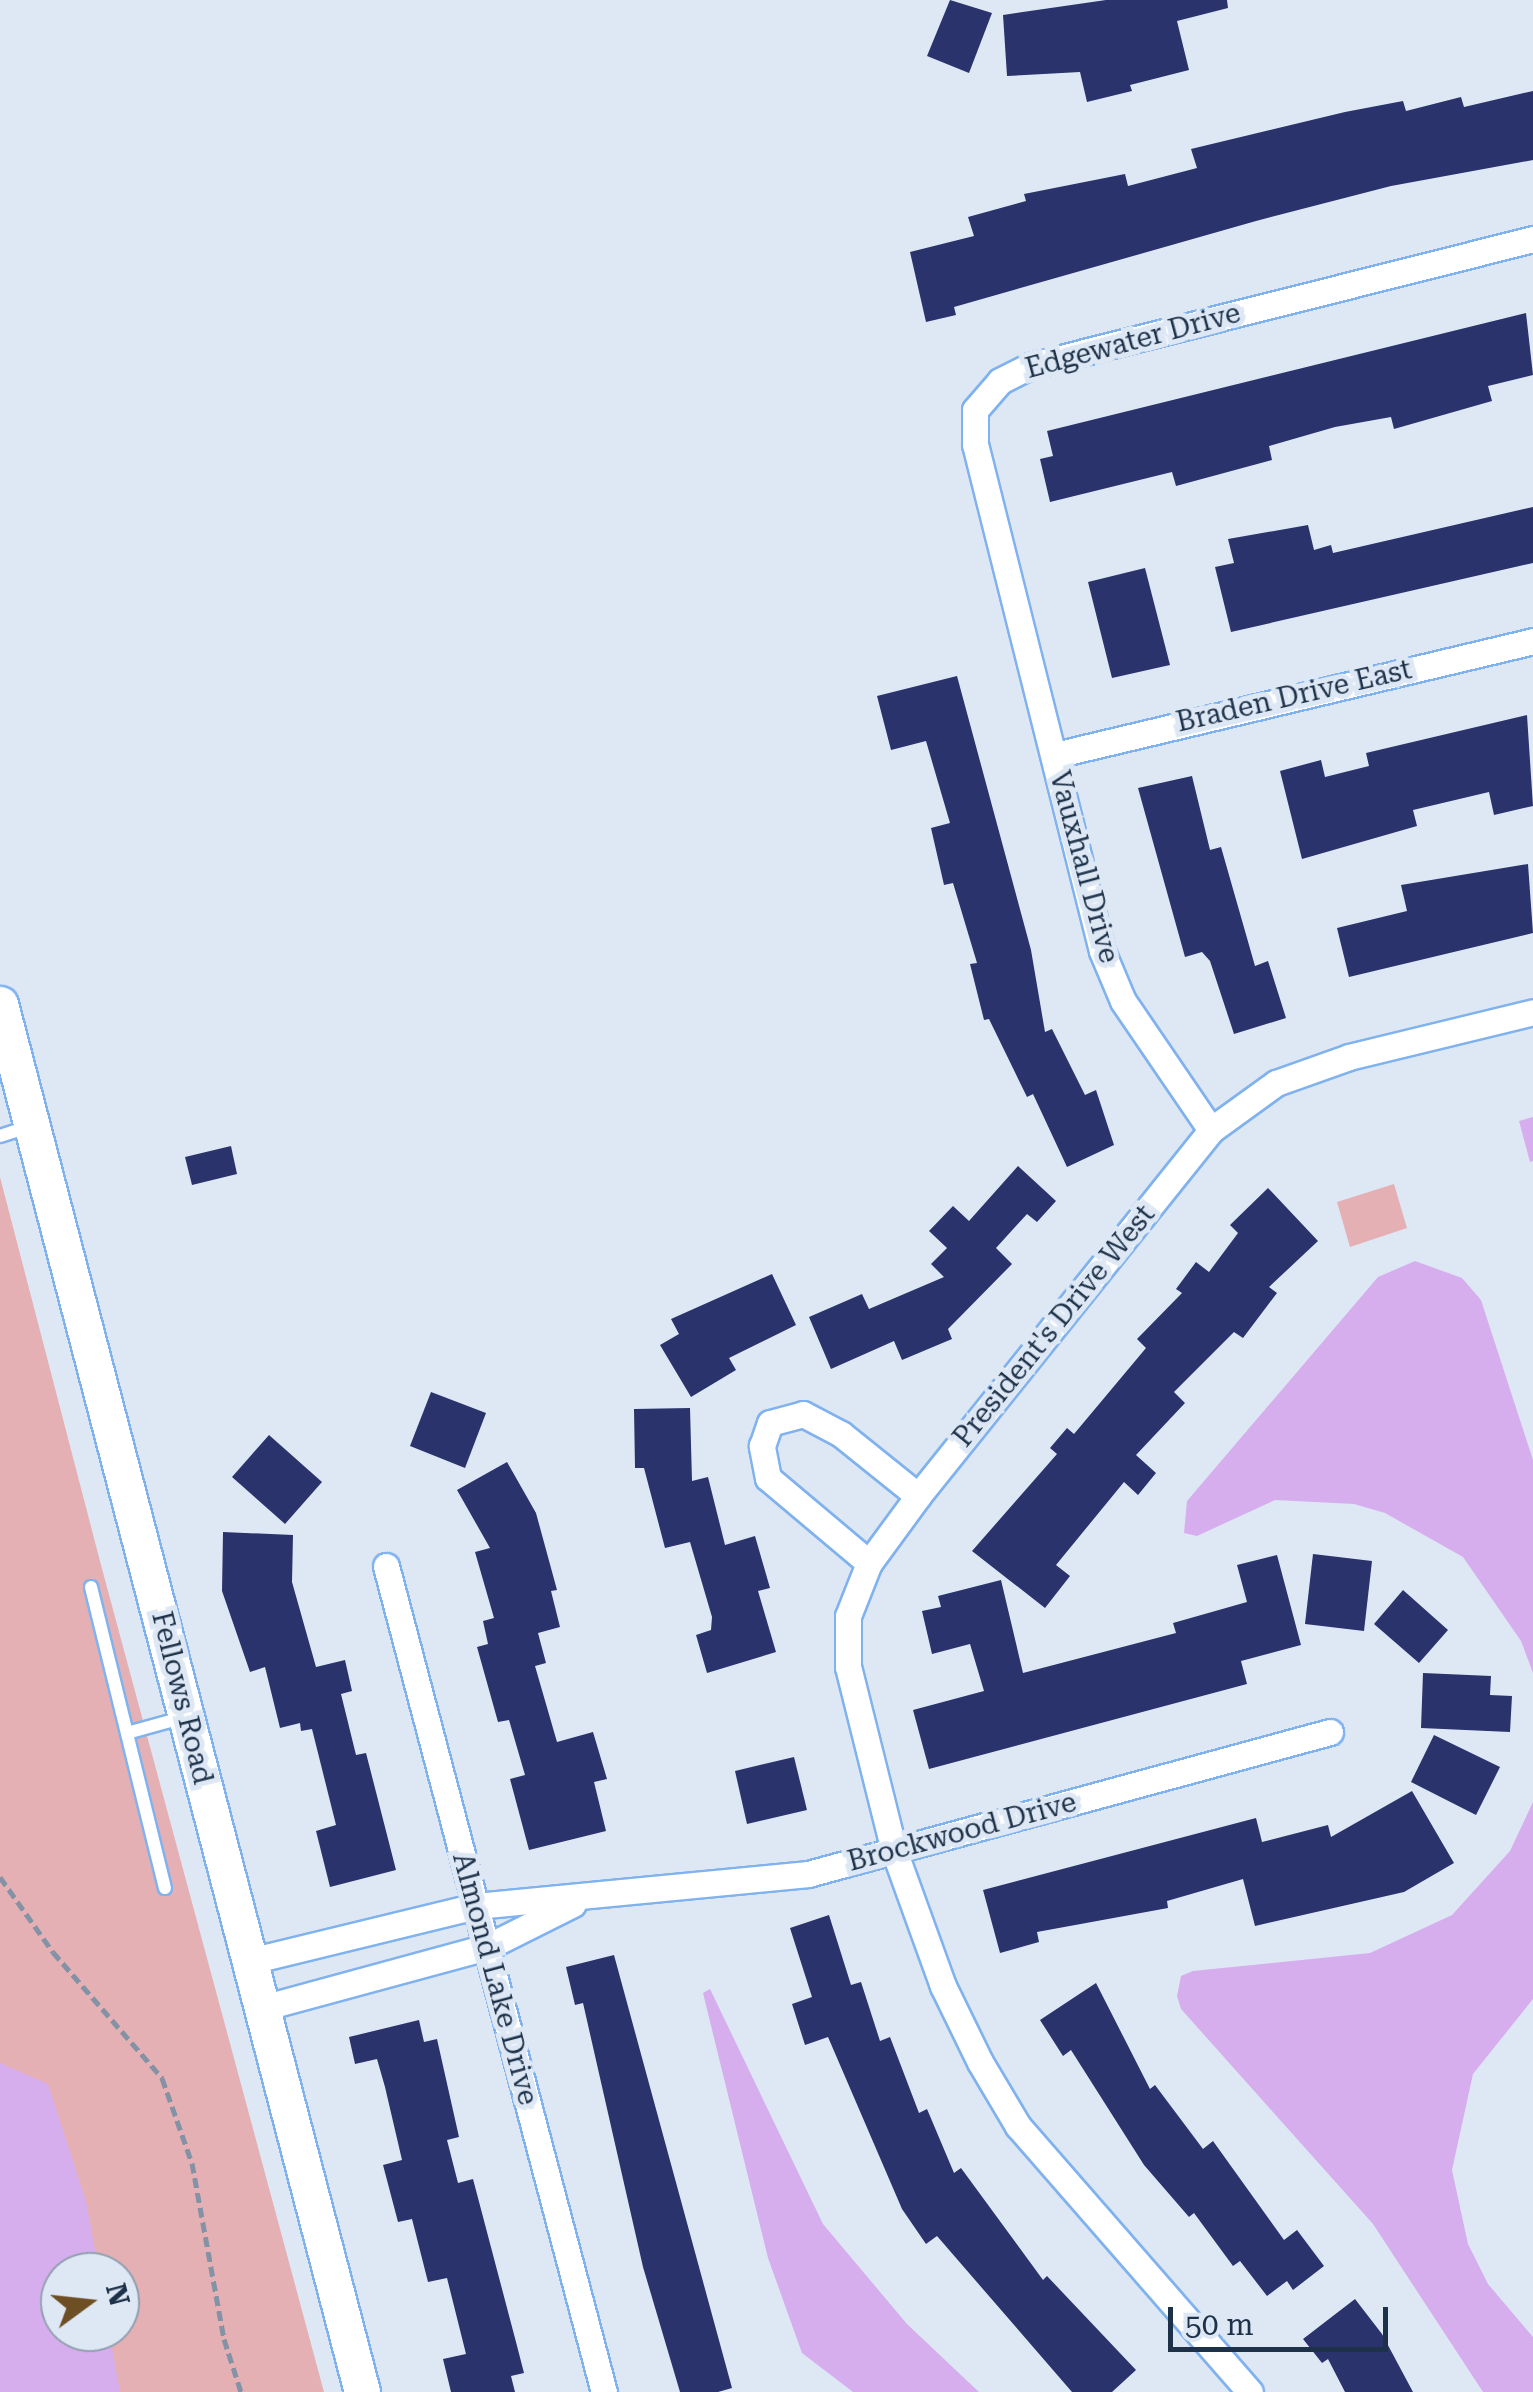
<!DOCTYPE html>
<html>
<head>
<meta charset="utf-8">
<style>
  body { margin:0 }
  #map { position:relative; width:1533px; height:2392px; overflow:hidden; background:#dee8f5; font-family:"Roboto Serif",serif }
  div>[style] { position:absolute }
  .green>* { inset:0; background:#e4b0b4 }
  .water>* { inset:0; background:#d7aeed }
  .building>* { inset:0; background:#2a336b }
  .path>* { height:5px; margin-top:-2.5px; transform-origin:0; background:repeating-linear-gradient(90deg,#8392a4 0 10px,transparent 0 15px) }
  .roads { filter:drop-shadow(2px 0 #80b2ee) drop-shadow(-2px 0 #80b2ee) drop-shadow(0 2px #80b2ee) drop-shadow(0 -2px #80b2ee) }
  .lane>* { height:12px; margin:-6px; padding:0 6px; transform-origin:6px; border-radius:6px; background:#fff }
  .street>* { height:25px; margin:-12.5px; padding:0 12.5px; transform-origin:12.5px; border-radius:12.5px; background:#fff }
  .secondary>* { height:35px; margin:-17.5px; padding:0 17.5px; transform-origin:17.5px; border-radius:17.5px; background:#fff }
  span { translate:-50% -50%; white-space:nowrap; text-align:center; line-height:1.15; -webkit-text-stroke:10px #dee8f5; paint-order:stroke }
  .street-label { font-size:28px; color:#1d3149 }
  .north { position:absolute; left:40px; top:2252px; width:100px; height:100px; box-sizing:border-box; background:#dee8f5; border:2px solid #919fb0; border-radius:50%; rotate:75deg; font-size:28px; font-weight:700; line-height:40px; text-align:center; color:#1d3149 }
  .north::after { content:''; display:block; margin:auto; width:35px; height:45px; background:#6e4f24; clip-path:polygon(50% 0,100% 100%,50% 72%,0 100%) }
  .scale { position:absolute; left:1168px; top:2307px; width:220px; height:45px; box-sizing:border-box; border:5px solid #1d3149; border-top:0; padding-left:12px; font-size:30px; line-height:35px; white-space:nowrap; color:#1d3149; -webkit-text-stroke:8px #dee8f5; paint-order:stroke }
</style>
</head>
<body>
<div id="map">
  <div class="green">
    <div style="clip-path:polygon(evenodd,0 1177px,101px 1565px,324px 2392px,0 2392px,0 1177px,60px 2272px,120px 2272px,120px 2332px,60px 2332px,60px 2272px)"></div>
    <div style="clip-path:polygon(1394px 1184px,1407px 1228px,1350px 1247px,1337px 1202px)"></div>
  </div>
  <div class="water">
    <div style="clip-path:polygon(1533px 1117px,1533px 1161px,1530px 1162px,1519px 1121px)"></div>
    <div style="clip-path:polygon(1415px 1261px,1462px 1278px,1481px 1300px,1533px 1460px,1533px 1673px,1521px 1641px,1463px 1557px,1385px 1513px,1354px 1504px,1275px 1500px,1197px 1536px,1184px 1533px,1187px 1501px,1378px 1277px)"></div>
    <div style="clip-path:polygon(1533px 1802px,1533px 1999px,1473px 2074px,1452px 2170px,1468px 2244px,1488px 2284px,1533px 2337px,1533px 2392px,1483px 2392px,1373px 2224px,1181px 2009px,1177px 1996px,1181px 1976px,1193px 1971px,1370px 1953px,1452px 1915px,1510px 1851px)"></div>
    <div style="clip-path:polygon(710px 1989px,823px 2224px,907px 2324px,979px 2392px,853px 2392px,802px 2353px,768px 2258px,703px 1993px)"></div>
    <div style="clip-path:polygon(0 2063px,48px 2084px,86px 2201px,99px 2272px,60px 2272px,60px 2332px,109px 2332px,120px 2392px,0 2392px)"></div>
  </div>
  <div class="building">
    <div style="clip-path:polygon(950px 0,992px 13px,969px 73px,927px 56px)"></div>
    <div style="clip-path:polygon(1106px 0,1227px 0,1228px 8px,1177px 21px,1189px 70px,1130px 85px,1132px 91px,1087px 102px,1080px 72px,1007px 76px,1003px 15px)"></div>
    <div style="clip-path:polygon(1533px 91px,1533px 160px,1391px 186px,1256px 221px,954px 307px,956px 315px,926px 322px,910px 252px,974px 236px,968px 217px,1026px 201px,1024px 194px,1125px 174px,1128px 186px,1197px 168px,1191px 149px,1345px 112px,1403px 101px,1406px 111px,1461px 97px,1464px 107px)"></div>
    <div style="clip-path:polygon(1526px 313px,1533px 375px,1488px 386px,1492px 401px,1394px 429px,1391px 417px,1335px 427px,1269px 446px,1272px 460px,1176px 486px,1172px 472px,1050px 502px,1040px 459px,1053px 456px,1047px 431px)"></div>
    <div style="clip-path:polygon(1533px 507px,1533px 563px,1231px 632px,1215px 567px,1234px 563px,1228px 539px,1308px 525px,1314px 550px,1331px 545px,1333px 553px)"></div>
    <div style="clip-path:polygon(1145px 568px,1170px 665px,1112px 678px,1088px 582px)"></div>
    <div style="clip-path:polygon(957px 676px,1031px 950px,1045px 1032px,1052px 1029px,1085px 1095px,1096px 1090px,1114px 1145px,1067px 1167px,1033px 1094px,1027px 1097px,989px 1019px,984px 1020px,970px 964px,977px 963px,953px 883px,944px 885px,931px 828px,950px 823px,926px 741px,891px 750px,877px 696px)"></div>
    <div style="clip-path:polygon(1527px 715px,1533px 806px,1494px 815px,1489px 792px,1413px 810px,1417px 826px,1302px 859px,1280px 771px,1321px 760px,1325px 777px,1369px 766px,1366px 753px)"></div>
    <div style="clip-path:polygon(1192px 776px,1210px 850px,1221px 847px,1255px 966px,1268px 961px,1286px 1018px,1234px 1034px,1210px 961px,1202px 952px,1185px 957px,1138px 788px)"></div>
    <div style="clip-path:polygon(1528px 864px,1533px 933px,1349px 977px,1337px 928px,1407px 911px,1401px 885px)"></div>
    <div style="clip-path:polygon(231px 1146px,237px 1174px,192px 1185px,185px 1157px)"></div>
    <div style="clip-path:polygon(1018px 1166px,1056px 1201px,1037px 1222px,1027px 1214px,996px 1248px,1012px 1264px,948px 1329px,952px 1339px,902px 1360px,894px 1341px,831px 1369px,809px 1317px,862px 1294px,869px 1309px,944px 1277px,931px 1264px,947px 1248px,929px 1231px,953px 1206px,969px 1221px)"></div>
    <div style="clip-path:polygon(1268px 1188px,1318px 1241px,1269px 1287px,1277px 1293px,1243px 1338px,1234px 1332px,1174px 1392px,1185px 1403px,1136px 1455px,1156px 1473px,1138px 1495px,1124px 1482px,1056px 1565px,1070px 1576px,1045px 1608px,972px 1551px,1057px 1454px,1050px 1448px,1067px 1428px,1074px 1434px,1146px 1348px,1137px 1339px,1182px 1293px,1176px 1289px,1196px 1262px,1209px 1272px,1238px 1233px,1230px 1225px)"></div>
    <div style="clip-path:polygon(772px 1274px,796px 1325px,729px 1358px,736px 1370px,691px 1397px,660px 1345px,679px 1334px,671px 1319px)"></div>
    <div style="clip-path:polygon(431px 1392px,486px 1413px,465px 1468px,410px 1446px)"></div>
    <div style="clip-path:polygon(690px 1408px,692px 1481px,708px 1477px,725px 1545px,755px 1536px,770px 1588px,758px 1591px,776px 1652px,707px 1673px,696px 1635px,711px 1630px,712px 1617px,690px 1542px,665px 1548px,644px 1468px,635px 1468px,634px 1409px)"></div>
    <div style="clip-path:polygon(269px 1435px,322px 1482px,285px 1524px,232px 1477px)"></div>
    <div style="clip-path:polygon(507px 1462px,536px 1513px,557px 1590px,551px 1591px,560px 1627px,538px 1633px,546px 1663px,535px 1666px,557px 1742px,593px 1732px,607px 1779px,594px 1782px,606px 1831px,529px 1850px,510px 1779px,525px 1775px,509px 1720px,498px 1722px,477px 1647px,488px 1644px,483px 1621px,494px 1618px,475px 1552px,490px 1548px,457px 1490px)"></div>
    <div style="clip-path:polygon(223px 1532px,293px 1535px,292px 1582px,316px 1667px,345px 1660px,352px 1691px,341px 1694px,356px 1755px,366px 1753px,396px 1870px,330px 1887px,316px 1831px,336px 1825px,312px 1729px,301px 1731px,300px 1723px,280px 1728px,265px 1667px,250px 1672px,222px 1591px)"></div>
    <div style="clip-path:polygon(1313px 1554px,1372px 1561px,1364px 1631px,1305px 1624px)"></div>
    <div style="clip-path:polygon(1277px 1555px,1301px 1645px,1241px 1661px,1247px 1684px,929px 1769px,913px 1710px,984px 1691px,970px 1644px,932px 1654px,922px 1611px,941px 1607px,938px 1596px,1001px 1580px,1023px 1673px,1176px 1633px,1173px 1623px,1247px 1602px,1237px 1565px)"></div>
    <div style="clip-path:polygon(1403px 1590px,1448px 1630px,1419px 1663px,1374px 1624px)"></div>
    <div style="clip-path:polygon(1423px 1673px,1491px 1676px,1490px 1695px,1512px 1696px,1510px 1732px,1421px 1728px)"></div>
    <div style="clip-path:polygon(1434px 1735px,1500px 1767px,1476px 1815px,1411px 1782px)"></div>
    <div style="clip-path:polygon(794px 1757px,807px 1810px,747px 1824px,735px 1771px)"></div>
    <div style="clip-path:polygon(1412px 1791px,1454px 1863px,1404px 1892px,1255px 1926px,1243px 1879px,1167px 1901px,1168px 1908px,1037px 1932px,1039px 1942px,1000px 1953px,983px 1890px,1256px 1818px,1262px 1842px,1328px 1825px,1331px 1837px)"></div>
    <div style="clip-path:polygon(829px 1915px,851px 1985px,861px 1982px,880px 2041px,890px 2037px,919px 2113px,927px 2109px,954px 2173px,961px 2168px,1043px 2280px,1047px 2276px,1136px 2370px,1112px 2392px,1072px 2392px,937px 2236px,926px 2244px,902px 2209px,828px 2037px,805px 2045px,792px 2004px,812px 1997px,790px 1928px)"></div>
    <div style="clip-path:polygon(614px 1955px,732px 2388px,718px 2392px,680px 2392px,643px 2267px,583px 2003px,575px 2005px,566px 1967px)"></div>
    <div style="clip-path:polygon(1096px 1983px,1150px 2089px,1155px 2085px,1203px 2149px,1213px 2141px,1284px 2240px,1297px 2230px,1324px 2266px,1293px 2290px,1287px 2281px,1267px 2296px,1240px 2261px,1233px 2266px,1194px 2213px,1189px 2217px,1144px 2165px,1071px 2050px,1063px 2056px,1040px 2020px)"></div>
    <div style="clip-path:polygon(419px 2020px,424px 2042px,437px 2039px,459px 2137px,447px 2140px,458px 2183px,473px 2179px,516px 2342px,524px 2373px,511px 2376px,515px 2392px,451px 2392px,443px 2359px,466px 2354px,447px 2278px,428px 2282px,412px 2219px,398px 2222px,383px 2165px,402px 2160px,385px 2087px,377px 2059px,355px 2064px,349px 2037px)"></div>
    <div style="clip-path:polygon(1355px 2299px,1382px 2334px,1413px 2392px,1345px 2392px,1328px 2359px,1322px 2363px,1303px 2339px)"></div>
  </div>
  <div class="path">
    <div style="left:0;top:1877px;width:92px;rotate:54.8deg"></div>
    <div style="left:53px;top:1952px;width:167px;rotate:49.1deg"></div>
    <div style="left:162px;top:2078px;width:90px;rotate:70.6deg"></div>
    <div style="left:192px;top:2163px;width:179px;rotate:79.7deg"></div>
    <div style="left:224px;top:2339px;width:56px;rotate:72.2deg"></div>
  </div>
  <div class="roads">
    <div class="lane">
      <div style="left:0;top:1136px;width:33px;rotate:-18deg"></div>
      <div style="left:91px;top:1587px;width:310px;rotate:76.2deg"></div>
      <div style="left:127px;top:1733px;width:60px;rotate:-15.4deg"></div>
    </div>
    <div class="street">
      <div style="left:1055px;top:755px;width:491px;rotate:-13.4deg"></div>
      <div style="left:1211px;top:1130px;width:156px;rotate:-124.3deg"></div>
      <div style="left:1123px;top:1001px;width:54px;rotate:-112.8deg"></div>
      <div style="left:1102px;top:951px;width:523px;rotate:-104.06deg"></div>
      <div style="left:975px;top:444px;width:34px;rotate:-90deg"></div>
      <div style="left:975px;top:410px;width:38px;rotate:-49deg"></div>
      <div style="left:1000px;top:381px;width:33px;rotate:-27deg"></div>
      <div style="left:1029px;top:366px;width:520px;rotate:-14.14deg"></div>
      <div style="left:869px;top:1563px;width:132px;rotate:-139.9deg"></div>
      <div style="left:768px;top:1478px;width:33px;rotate:-101deg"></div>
      <div style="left:762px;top:1446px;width:24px;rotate:-71deg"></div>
      <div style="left:770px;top:1423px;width:34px;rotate:-15deg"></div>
      <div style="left:803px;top:1414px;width:43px;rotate:27.8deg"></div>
      <div style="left:841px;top:1434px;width:99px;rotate:38.8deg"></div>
      <div style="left:386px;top:1566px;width:854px;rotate:75.22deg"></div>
      <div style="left:250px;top:1961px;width:233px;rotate:-13.7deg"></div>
      <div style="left:476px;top:1906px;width:334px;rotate:-5.5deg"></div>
      <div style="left:808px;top:1874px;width:541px;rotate:-15.22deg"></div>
      <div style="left:262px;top:2008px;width:233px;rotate:-15.2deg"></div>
      <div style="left:487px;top:1947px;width:96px;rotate:-26.6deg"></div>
      <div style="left:1250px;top:2392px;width:353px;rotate:-131.1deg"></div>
      <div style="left:1018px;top:2126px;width:74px;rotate:-120.7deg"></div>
      <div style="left:980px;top:2062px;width:85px;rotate:-116deg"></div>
      <div style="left:943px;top:1986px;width:144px;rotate:-109.9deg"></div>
      <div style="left:894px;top:1851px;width:190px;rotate:-104deg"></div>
      <div style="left:848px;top:1667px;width:51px;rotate:-90deg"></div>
      <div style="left:848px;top:1616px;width:57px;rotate:-68.4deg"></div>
      <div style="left:869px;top:1563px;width:83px;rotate:-53.8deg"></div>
      <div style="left:918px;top:1496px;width:469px;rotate:-51.3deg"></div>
      <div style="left:1211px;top:1130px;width:80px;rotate:-35.9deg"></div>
      <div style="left:1276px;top:1083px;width:77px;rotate:-19.6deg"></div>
      <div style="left:1349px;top:1057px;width:189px;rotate:-13.7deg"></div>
    </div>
    <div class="secondary">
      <div style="left:0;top:1004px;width:1434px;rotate:75.38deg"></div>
    </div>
  </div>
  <div class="street-label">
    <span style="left:1133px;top:341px;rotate:-15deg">Edgewater Drive</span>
    <span style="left:1294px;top:696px;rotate:-13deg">Braden Drive East</span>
    <span style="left:1084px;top:867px;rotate:75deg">Vauxhall Drive</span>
    <span style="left:1054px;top:1326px;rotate:-51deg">President's Drive West</span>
    <span style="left:182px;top:1698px;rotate:76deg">Fellows Road</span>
    <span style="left:962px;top:1832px;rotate:-15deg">Brockwood Drive</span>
    <span style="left:495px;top:1979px;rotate:75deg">Almond Lake Drive</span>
  </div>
  <div class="north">N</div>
  <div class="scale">50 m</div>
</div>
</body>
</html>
